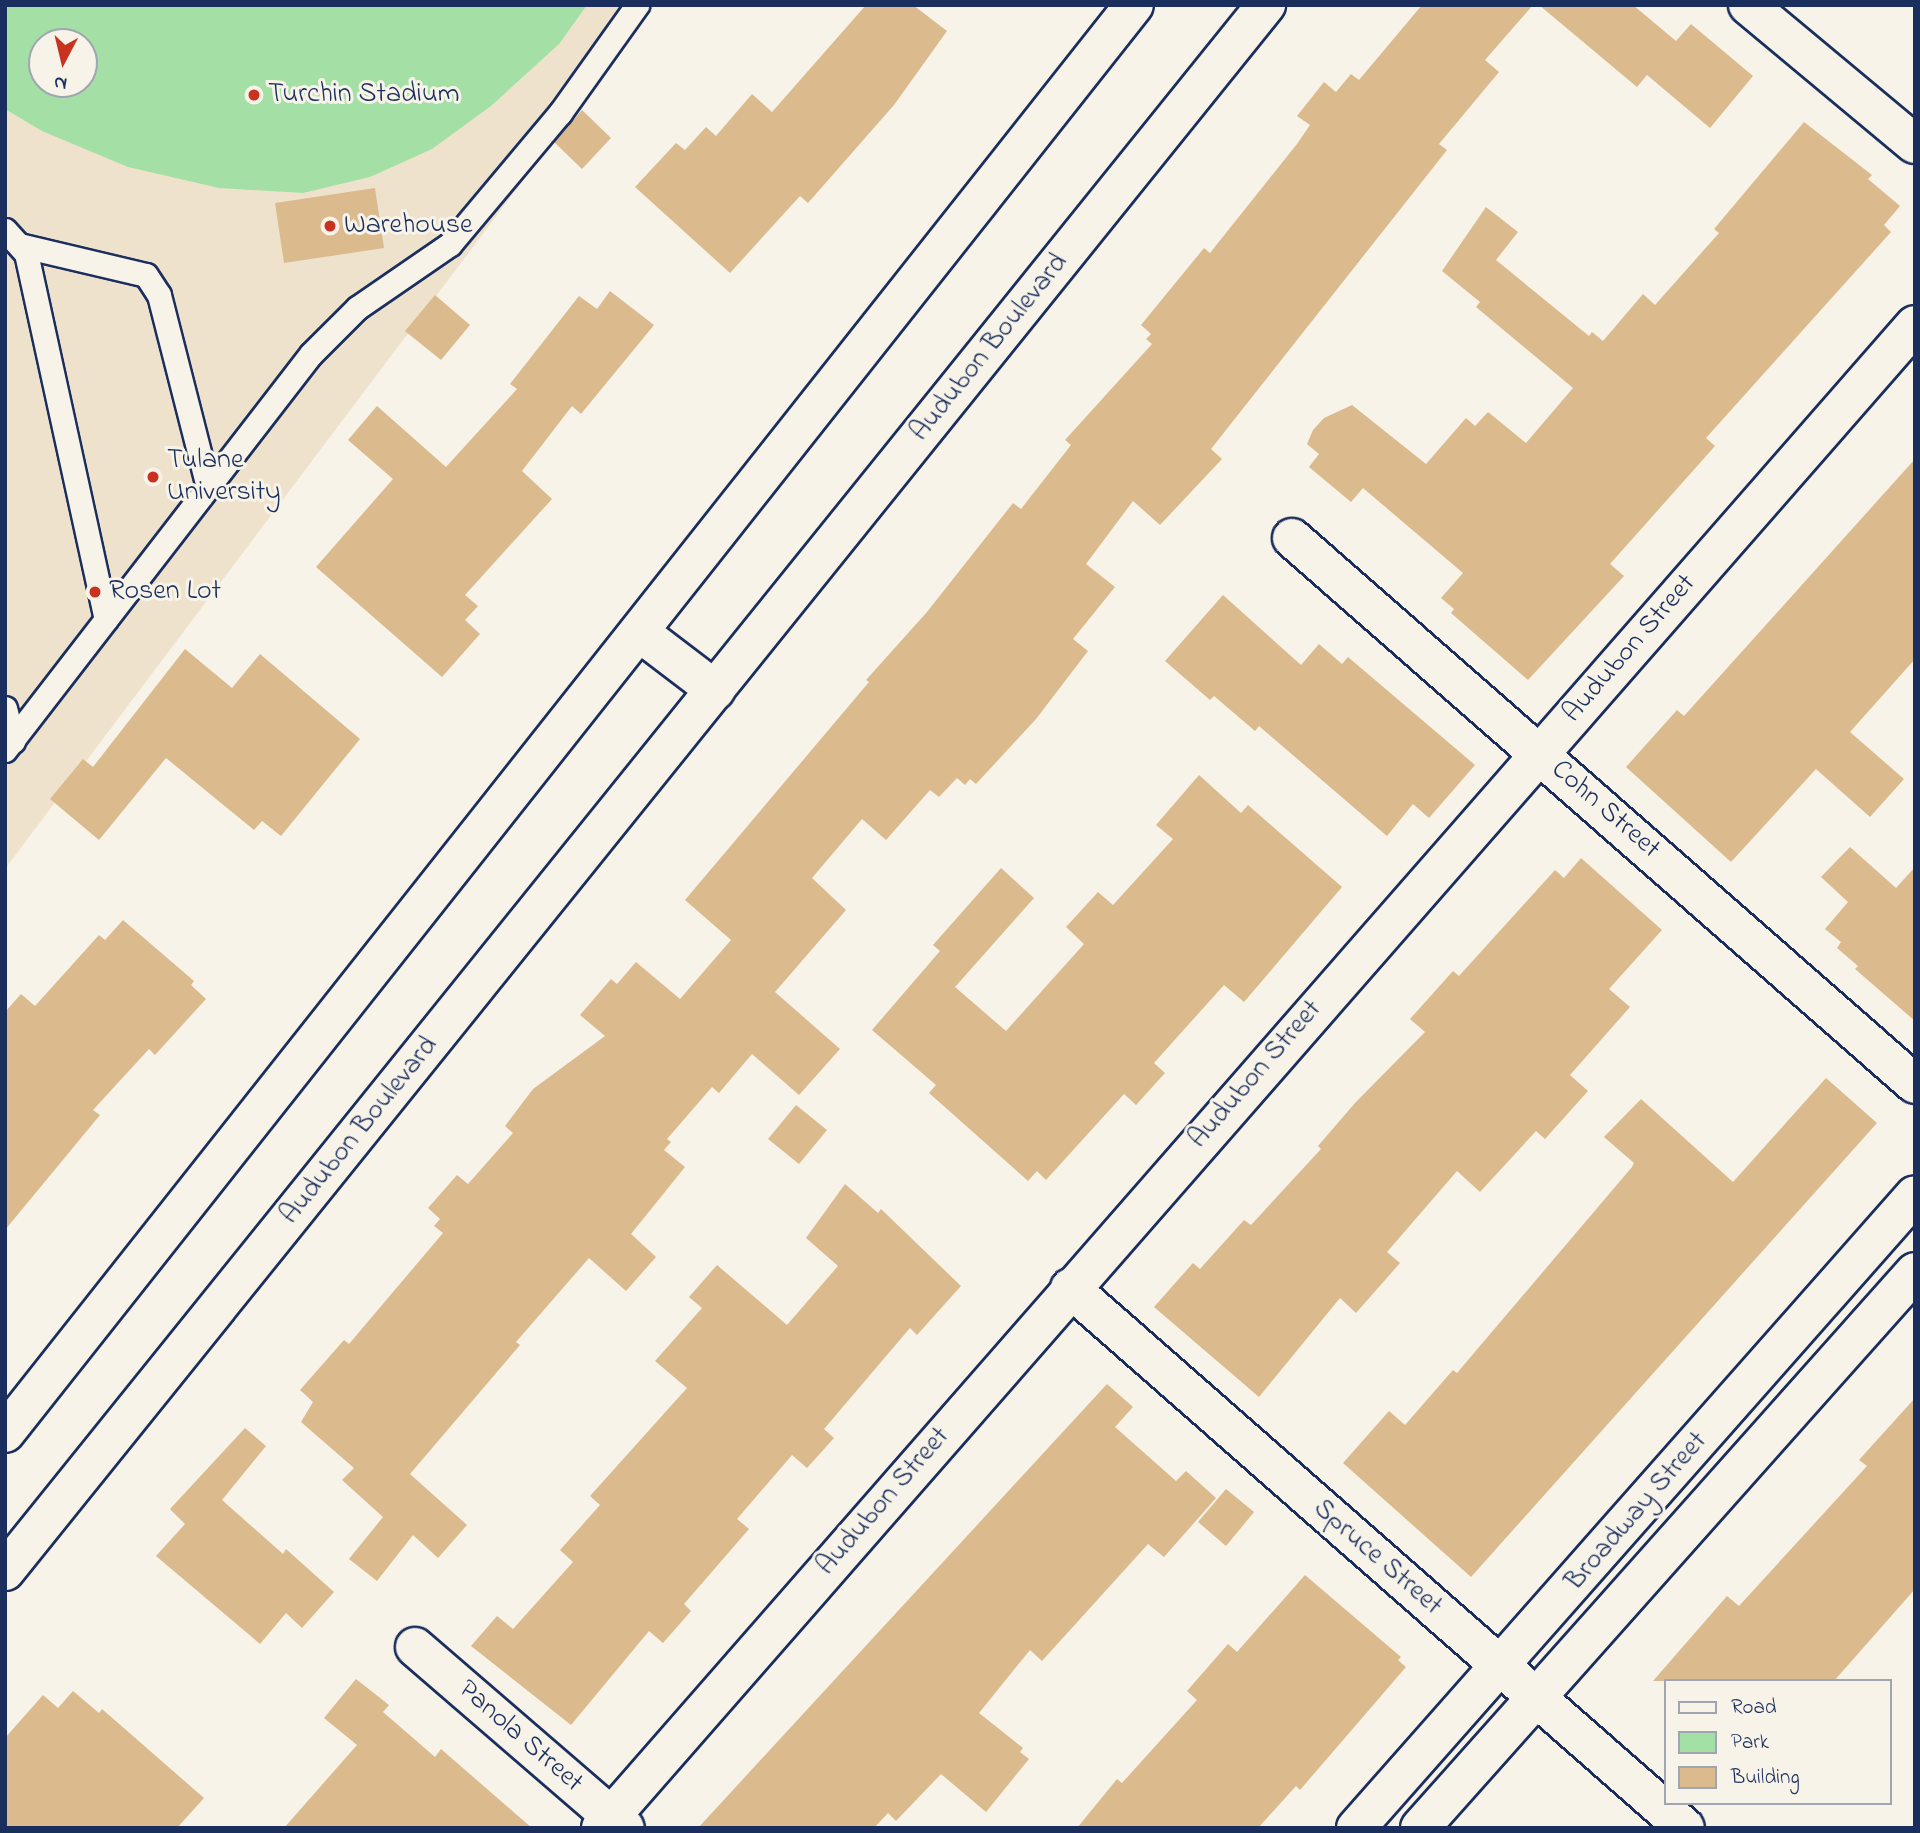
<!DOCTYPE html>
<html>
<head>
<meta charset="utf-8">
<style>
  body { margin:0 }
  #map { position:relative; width:1920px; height:1833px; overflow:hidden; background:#f7f3e8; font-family:"Indie Flower",sans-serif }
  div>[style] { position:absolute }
  .built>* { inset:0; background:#efe2cd }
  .green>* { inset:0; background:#a4dfa5 }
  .building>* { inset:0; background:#dbba8e }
  .roads { filter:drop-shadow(2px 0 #1b2f5e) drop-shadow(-2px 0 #1b2f5e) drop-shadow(0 2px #1b2f5e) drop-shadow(0 -2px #1b2f5e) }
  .lane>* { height:23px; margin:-11.5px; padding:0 11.5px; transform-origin:11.5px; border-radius:11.5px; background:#f7f3e8 }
  .street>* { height:38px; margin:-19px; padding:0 19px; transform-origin:19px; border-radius:19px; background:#f7f3e8 }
  .secondary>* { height:38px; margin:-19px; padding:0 19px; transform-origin:19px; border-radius:19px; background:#f7f3e8 }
  .dots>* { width:19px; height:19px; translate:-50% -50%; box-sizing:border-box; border:4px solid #f7f3e8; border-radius:50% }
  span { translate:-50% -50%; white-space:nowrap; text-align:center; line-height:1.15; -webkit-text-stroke:6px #f7f3e8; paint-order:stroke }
  .poi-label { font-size:28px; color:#1b2f5e }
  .left { translate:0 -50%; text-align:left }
  .street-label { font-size:28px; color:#1b2f5e }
  .frame { position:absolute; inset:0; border:7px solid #1b2f5e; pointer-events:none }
  .legend { position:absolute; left:1664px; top:1679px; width:228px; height:126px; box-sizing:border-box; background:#f7f3e8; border:2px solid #9fa5b1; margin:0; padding:9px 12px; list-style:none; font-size:21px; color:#1b2f5e }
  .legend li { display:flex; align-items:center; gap:14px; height:35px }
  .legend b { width:35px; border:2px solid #9fa5b1 }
  .north { position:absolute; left:28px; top:28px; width:70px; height:70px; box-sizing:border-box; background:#f7f3e8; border:2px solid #9fa5b1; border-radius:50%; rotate:187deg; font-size:19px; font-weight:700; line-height:28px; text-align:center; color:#1b2f5e }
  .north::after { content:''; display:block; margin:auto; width:24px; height:32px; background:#c8321e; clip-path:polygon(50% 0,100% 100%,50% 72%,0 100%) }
</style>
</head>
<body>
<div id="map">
  <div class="built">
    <div style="clip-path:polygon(evenodd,5px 5px,655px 5px,5px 869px,5px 5px,42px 42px,84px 42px,84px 84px,42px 84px,42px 42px)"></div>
  </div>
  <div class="green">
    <div style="clip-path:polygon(evenodd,5px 5px,587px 5px,559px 44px,491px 106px,432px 149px,370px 177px,303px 193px,219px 188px,128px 167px,42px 131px,5px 109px,5px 5px,42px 42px,84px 42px,84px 84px,42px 84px,42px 42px)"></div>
  </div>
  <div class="building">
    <div style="clip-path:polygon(866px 5px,913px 5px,947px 31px,894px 105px,808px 203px,800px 196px,730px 273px,635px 187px,676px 143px,685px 150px,706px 127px,716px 136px,752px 94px,772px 112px)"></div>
    <div style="clip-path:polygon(1422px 5px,1533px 5px,1485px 60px,1499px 72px,1439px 144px,1447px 150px,1211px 449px,1222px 459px,1160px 525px,1133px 501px,1086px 564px,1115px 587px,1073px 639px,1088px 651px,1036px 719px,976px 784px,970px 779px,965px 785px,957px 778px,939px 797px,930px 790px,886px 840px,862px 819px,812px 878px,846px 910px,775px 992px,840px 1049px,799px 1095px,752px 1054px,719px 1093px,712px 1087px,667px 1139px,671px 1142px,664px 1150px,685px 1167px,631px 1234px,656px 1257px,626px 1291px,589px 1258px,516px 1342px,520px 1345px,410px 1474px,467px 1525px,438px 1558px,413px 1535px,377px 1581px,349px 1559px,383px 1517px,342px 1480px,354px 1468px,301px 1422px,313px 1402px,300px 1390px,344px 1340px,349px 1344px,443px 1233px,434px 1226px,440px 1219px,428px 1208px,457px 1175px,468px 1184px,513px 1133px,505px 1126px,533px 1089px,605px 1036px,580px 1015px,611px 979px,617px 984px,636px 962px,680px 999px,731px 940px,685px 900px,869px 682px,866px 680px,927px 612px,1013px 503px,1021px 509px,1071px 445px,1065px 440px,1152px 344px,1146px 339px,1151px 334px,1141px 325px,1204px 248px,1210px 253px,1297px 144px,1310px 125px,1297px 116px,1324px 82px,1336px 92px,1351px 74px,1359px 80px)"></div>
    <div style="clip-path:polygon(1539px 5px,1633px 5px,1676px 41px,1691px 24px,1753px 76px,1710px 128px,1647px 75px,1637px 87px)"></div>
    <div style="clip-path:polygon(582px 110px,611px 138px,582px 169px,554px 142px)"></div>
    <div style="clip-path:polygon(1804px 122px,1872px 175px,1868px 179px,1900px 206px,1884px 225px,1891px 232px,1706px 438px,1715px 446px,1610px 564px,1624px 576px,1528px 680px,1451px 613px,1454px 609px,1441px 598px,1463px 573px,1363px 488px,1351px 502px,1309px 467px,1319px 454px,1307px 444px,1313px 430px,1324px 418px,1352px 405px,1426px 464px,1466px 418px,1475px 426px,1488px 412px,1526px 443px,1573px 388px,1476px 307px,1480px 302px,1442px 271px,1486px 207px,1518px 232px,1496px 260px,1589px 336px,1592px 332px,1603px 341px,1643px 294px,1655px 305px,1719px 233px,1714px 229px)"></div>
    <div style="clip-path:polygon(375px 188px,384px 248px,284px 263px,275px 203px)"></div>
    <div style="clip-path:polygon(610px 291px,654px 325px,581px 414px,572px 406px,522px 471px,552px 499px,465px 595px,478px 606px,465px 620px,480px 634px,442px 677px,316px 567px,393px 479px,348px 440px,377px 406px,446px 467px,517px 389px,510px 384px,579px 296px,597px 309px)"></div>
    <div style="clip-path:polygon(435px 295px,470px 325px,441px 360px,405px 331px)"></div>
    <div style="clip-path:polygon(1915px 459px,1915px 659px,1850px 732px,1904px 779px,1870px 817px,1816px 769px,1731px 862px,1626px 767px,1677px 710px,1684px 716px)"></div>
    <div style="clip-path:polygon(1223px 595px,1301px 665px,1319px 644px,1342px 664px,1348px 657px,1475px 765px,1429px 818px,1413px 804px,1387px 836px,1259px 726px,1255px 731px,1214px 696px,1210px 700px,1165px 661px)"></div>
    <div style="clip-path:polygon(185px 649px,232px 688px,260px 654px,360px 739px,281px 836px,262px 821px,254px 830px,166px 758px,99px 840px,50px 799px,83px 759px,93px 767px)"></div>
    <div style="clip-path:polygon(1199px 775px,1241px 813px,1248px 805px,1342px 887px,1244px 1002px,1224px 985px,1154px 1063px,1165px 1073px,1136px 1105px,1124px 1094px,1046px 1180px,1037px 1171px,1028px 1181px,929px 1093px,936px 1085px,872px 1030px,940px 951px,933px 945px,1001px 868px,1034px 898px,955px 987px,1006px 1031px,1084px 944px,1066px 927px,1098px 892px,1113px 905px,1173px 839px,1156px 825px)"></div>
    <div style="clip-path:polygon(1850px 847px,1896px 888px,1915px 867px,1915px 1021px,1855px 969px,1858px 966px,1837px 948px,1841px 942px,1825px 929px,1848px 902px,1821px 877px)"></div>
    <div style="clip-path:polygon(1581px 858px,1662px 930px,1609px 989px,1630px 1007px,1570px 1075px,1588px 1091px,1545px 1139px,1536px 1131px,1480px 1192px,1457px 1171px,1387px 1252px,1400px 1263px,1356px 1313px,1340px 1298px,1259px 1397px,1154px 1307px,1193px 1263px,1200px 1269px,1244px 1220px,1251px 1225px,1321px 1149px,1318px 1146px,1355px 1103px,1425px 1032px,1410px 1019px,1453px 971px,1459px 976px,1555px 870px,1564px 878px)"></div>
    <div style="clip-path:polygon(123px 920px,194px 981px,191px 985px,206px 999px,155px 1055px,149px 1049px,93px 1110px,100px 1115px,5px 1230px,5px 1012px,21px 994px,35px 1006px,99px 935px,105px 940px)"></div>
    <div style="clip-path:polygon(1826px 1078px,1877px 1123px,1471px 1577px,1343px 1463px,1389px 1411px,1405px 1425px,1453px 1370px,1457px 1373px,1632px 1167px,1634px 1163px,1604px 1137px,1641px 1099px,1733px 1182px)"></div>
    <div style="clip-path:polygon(796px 1105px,827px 1130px,799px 1164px,768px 1139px)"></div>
    <div style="clip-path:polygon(845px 1184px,878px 1213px,881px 1209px,961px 1286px,917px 1335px,910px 1328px,824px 1429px,834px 1438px,807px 1468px,792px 1455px,737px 1519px,749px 1529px,684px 1604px,691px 1611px,663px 1643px,649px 1631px,571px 1725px,471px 1646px,497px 1616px,513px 1629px,573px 1562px,560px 1550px,600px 1505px,590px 1496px,687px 1388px,655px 1361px,702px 1308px,689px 1297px,717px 1265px,787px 1325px,838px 1266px,806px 1238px)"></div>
    <div style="clip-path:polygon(1107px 1384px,1133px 1407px,1115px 1427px,1176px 1481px,1186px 1471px,1216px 1498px,1164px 1557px,1148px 1544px,1042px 1661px,1030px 1650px,979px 1713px,1023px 1748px,1020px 1752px,1029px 1759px,986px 1812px,941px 1774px,896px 1821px,888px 1813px,874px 1828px,698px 1828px)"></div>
    <div style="clip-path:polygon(1915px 1398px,1915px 1589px,1834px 1681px,1653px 1681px,1727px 1596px,1739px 1606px,1867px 1466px,1859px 1460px)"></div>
    <div style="clip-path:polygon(245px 1428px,266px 1446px,222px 1500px,283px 1554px,286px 1549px,334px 1592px,302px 1628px,286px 1613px,260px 1644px,156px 1556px,185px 1524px,170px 1509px)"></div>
    <div style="clip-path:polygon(1226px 1489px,1254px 1512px,1226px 1546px,1198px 1522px)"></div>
    <div style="clip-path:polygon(1305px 1575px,1401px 1657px,1398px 1660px,1406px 1667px,1300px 1790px,1296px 1786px,1258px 1828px,1077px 1828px,1117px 1779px,1122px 1783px,1197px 1700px,1187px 1691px,1228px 1644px,1237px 1652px)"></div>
    <div style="clip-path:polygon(356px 1679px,389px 1705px,383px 1712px,435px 1757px,441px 1749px,532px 1828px,284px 1828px,357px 1745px,324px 1718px)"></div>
    <div style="clip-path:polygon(73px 1691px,99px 1713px,102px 1709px,204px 1798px,177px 1828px,5px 1828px,5px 1738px,43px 1695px,58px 1708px)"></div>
  </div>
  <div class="roads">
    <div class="lane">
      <div style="left:5px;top:230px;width:31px;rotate:48deg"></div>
      <div style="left:26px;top:253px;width:375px;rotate:77.7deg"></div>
      <div style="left:19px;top:245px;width:130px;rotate:13.3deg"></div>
      <div style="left:146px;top:275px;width:24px;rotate:57deg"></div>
      <div style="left:159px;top:295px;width:198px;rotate:75.7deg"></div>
      <div style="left:5px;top:708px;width:34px;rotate:76deg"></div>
      <div style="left:5px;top:750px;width:500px;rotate:-52.31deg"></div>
      <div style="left:311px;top:354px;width:65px;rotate:-45deg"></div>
      <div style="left:357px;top:308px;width:113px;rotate:-34.5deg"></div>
      <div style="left:450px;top:244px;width:171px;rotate:-50deg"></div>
      <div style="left:560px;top:113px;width:133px;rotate:-54.5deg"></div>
    </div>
    <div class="street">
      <div style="left:1748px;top:5px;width:217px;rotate:39.8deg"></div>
      <div style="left:1292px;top:538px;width:828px;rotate:41.23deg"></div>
      <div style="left:639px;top:632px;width:96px;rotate:37.3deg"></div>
      <div style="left:1070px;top:1288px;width:818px;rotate:41.28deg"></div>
      <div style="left:5px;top:1433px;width:1820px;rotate:-51.67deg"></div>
      <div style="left:5px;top:1571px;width:2011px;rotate:-51.16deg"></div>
      <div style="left:415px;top:1647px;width:277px;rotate:40.8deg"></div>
      <div style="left:601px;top:1828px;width:1996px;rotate:-48.84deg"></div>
    </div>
    <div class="secondary">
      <div style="left:1356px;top:1828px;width:844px;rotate:-48.55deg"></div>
      <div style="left:1420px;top:1828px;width:744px;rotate:-48.32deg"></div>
    </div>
  </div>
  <div class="dots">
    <div style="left:254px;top:95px;background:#c8321e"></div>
    <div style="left:330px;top:226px;background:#c8321e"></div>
    <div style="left:153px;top:477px;background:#c8321e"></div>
    <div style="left:95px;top:592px;background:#c8321e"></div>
  </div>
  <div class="poi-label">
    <span class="left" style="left:268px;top:95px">Turchin Stadium</span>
    <span class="left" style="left:344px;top:226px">Warehouse</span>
    <span class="left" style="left:167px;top:477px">Tulane<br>University</span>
    <span class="left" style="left:109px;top:592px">Rosen Lot</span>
  </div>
  <div class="street-label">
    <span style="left:990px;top:348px;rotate:-51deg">Audubon Boulevard</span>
    <span style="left:1630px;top:649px;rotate:-49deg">Audubon Street</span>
    <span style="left:1605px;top:810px;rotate:41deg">Cohn Street</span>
    <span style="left:1256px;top:1075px;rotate:-49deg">Audubon Street</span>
    <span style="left:360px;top:1131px;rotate:-51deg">Audubon Boulevard</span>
    <span style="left:884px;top:1502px;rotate:-49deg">Audubon Street</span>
    <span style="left:1637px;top:1512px;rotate:-49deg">Broadway Street</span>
    <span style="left:1377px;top:1558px;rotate:41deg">Spruce Street</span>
    <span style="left:520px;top:1737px;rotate:41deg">Panola Street</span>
  </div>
  <div class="frame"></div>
  <ul class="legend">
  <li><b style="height:9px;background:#f7f3e8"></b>Road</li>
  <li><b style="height:19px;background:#a4dfa5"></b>Park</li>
  <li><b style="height:19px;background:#dbba8e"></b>Building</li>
  </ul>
  <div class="north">N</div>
</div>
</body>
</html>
